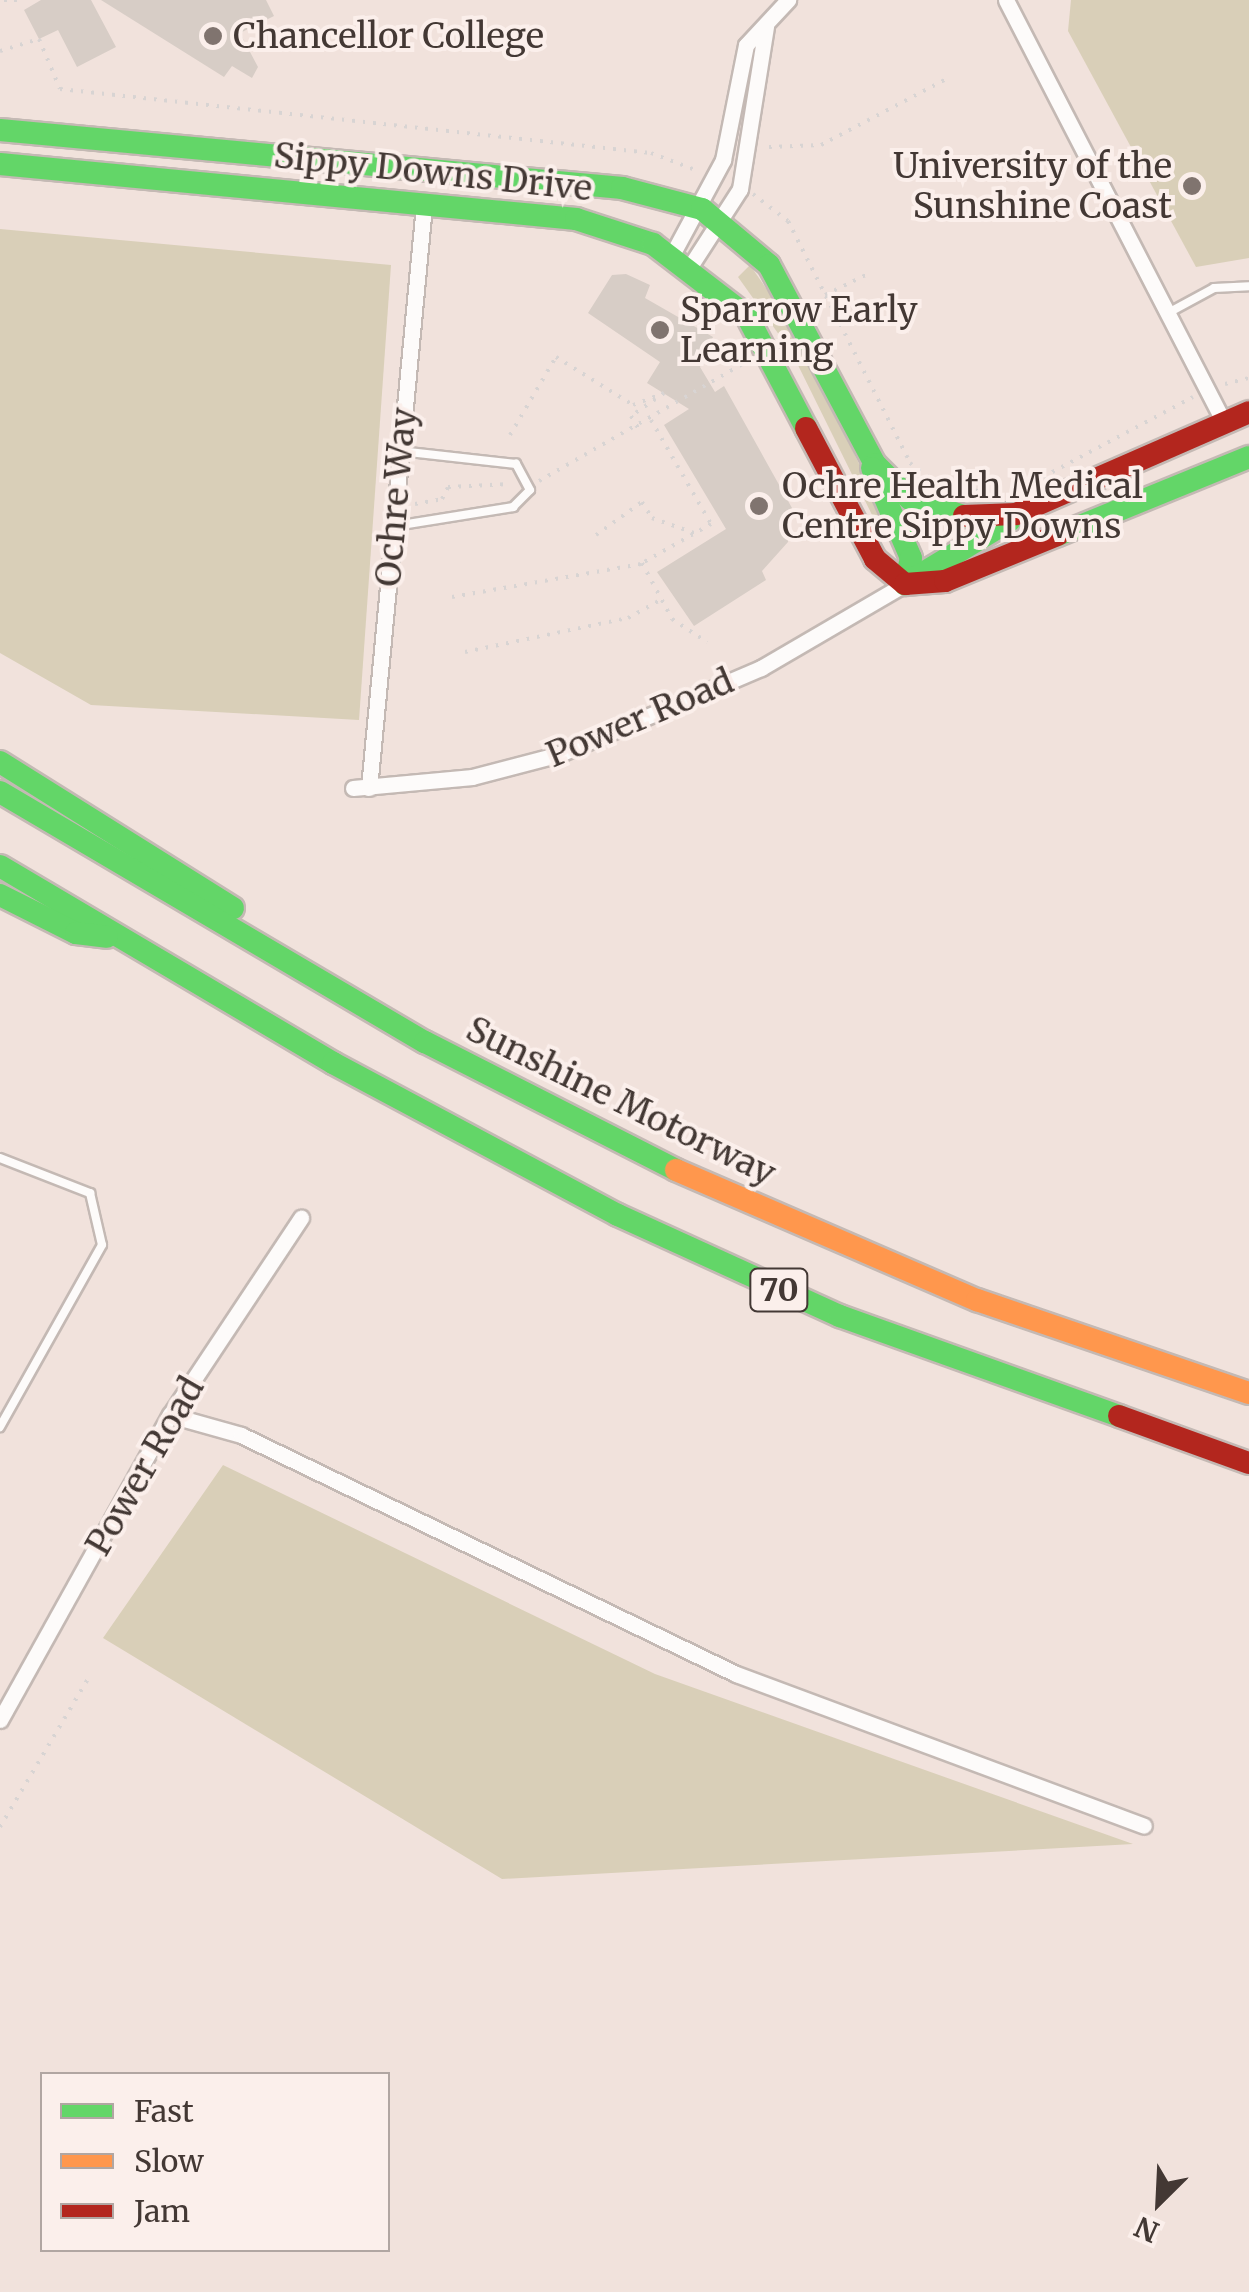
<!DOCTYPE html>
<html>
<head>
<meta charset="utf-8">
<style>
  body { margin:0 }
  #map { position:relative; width:1249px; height:2292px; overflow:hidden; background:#f1e2dc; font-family:Merriweather,serif }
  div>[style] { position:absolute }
  .green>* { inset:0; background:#d9cfb8 }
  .building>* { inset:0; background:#d7cdc6 }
  .path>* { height:4px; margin-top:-2px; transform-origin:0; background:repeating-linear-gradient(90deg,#d8d4d3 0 2.5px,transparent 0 10.5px) }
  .roads { filter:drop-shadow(2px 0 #c4b9b4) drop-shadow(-2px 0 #c4b9b4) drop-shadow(0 2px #c4b9b4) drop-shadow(0 -2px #c4b9b4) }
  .lane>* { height:8px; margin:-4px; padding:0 4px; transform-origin:4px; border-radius:4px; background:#fdfbfa }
  .street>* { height:15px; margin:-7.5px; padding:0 7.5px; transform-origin:7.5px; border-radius:7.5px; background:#fdfbfa }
  .fast>* { height:22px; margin:-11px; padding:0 11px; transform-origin:11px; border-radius:11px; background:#63d668 }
  .slow>* { height:22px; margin:-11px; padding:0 11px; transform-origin:11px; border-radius:11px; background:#ff974d }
  .jam>* { height:22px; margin:-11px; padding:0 11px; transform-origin:11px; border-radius:11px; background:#b3261e }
  .dots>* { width:28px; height:28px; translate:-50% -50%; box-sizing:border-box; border:5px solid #fbefeb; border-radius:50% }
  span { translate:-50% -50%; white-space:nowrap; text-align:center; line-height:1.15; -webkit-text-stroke:8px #fbefeb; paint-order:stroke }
  .shield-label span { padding:2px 8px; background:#fbefeb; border:2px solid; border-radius:8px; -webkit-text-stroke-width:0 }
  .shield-label { font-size:32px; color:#433834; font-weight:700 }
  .poi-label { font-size:35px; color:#433834 }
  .left { translate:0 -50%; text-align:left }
  .right { translate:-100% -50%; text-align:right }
  .street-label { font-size:35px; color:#433834 }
  .legend { position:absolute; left:40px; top:2072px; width:350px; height:180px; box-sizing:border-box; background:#fbefeb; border:2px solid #b1a6a2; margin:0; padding:12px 18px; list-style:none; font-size:30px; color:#433834 }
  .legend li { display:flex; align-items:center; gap:20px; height:50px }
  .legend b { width:50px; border:2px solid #b1a6a2 }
  .north { position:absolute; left:1109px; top:2152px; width:100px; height:100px; -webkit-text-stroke:8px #fbefeb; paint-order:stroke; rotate:204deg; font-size:28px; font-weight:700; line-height:40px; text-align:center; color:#433834 }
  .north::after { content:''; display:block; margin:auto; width:35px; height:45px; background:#433834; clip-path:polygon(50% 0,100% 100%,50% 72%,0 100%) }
</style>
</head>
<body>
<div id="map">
  <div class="green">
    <div style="clip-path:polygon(1071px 0,1249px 0,1249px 258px,1196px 267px,1068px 31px)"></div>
    <div style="clip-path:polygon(0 229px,391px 265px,359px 720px,91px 705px,0 653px)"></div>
    <div style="clip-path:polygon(750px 265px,794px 329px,888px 524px,879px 529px,792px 353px,738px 277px)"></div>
    <div style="clip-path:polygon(223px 1465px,655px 1674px,1133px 1844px,502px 1879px,103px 1638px)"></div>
  </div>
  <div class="building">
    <div style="clip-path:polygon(41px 0,91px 0,116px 47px,77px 67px,58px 30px,39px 39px,24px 10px)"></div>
    <div style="clip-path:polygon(101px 0,266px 0,274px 16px,240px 33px,258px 67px,252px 78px,232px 66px,224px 77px)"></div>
    <div style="clip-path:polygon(626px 274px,650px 285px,645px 298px,713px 337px,700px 367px,715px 392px,724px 386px,792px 508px,788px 542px,762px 571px,766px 580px,694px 626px,657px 572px,726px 529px,664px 425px,689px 409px,647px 383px,660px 362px,588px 313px,612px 275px)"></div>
  </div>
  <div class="path">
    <div style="left:4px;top:0;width:17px"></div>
    <div style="left:0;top:51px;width:41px;rotate:-17.1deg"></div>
    <div style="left:39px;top:39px;width:54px;rotate:67.2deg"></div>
    <div style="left:60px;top:89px;width:594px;rotate:6.18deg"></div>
    <div style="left:651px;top:153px;width:50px;rotate:21deg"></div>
    <div style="left:769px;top:147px;width:52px;rotate:-2.2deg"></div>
    <div style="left:821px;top:145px;width:146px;rotate:-27.8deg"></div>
    <div style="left:753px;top:194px;width:44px;rotate:37.6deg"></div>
    <div style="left:788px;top:221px;width:271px;rotate:63.2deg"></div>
    <div style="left:910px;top:463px;width:30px;rotate:37deg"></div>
    <div style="left:934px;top:481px;width:49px;rotate:12.9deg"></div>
    <div style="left:825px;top:295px;width:50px;rotate:-26.1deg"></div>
    <div style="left:1225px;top:384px;width:25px;rotate:-14deg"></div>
    <div style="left:651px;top:420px;width:120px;rotate:60deg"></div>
    <div style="left:711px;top:524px;width:79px;rotate:150.5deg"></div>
    <div style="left:642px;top:563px;width:64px;rotate:61.8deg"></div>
    <div style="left:672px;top:619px;width:42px;rotate:33.3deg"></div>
    <div style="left:510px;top:435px;width:91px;rotate:-59.5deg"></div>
    <div style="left:556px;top:357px;width:91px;rotate:31.9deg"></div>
    <div style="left:633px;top:405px;width:33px;rotate:-21deg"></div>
    <div style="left:664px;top:393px;width:40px;rotate:145.1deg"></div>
    <div style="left:631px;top:416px;width:14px;rotate:60deg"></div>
    <div style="left:1043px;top:477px;width:170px;rotate:-28.1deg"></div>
    <div style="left:539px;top:481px;width:239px;rotate:-29.9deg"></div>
    <div style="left:415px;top:504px;width:27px;rotate:-10deg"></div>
    <div style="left:442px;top:499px;width:13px;rotate:-63deg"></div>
    <div style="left:448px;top:487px;width:62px;rotate:-2.8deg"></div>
    <div style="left:596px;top:535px;width:57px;rotate:-35.7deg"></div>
    <div style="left:642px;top:502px;width:19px;rotate:58deg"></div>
    <div style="left:652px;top:518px;width:45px;rotate:19.7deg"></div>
    <div style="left:452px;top:597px;width:192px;rotate:-9.9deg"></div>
    <div style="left:465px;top:652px;width:167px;rotate:-11.8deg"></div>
    <div style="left:628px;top:618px;width:39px;rotate:-29deg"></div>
    <div style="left:0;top:1827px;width:174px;rotate:-59.3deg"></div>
  </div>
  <div class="roads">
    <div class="lane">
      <div style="left:1168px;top:313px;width:52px;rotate:-28.5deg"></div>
      <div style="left:1214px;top:288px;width:35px;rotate:-3deg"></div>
      <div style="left:395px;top:526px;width:120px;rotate:-9.1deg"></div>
      <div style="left:513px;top:507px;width:24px;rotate:-45deg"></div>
      <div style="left:530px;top:490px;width:30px;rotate:-118deg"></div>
      <div style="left:516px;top:464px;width:117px;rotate:-173.6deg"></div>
      <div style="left:0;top:1158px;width:97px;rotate:21.3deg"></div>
      <div style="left:90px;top:1193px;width:53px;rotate:77deg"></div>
      <div style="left:102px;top:1245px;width:209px;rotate:119.3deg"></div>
    </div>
    <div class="street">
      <div style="left:1006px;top:0;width:473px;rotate:62.7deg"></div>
      <div style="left:673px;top:253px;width:106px;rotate:-61.7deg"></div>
      <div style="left:723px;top:160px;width:117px;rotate:-78.7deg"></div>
      <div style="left:746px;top:45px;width:62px;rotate:-47deg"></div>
      <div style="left:691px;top:265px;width:90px;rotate:-57.2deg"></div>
      <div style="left:740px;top:189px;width:165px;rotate:-80.9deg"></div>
      <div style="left:353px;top:788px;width:120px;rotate:-5.3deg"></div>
      <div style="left:472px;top:777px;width:91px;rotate:-14.6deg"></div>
      <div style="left:560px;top:754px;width:219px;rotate:-23.2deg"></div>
      <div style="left:761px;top:668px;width:167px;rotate:-30.3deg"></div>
      <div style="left:369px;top:788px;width:586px;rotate:-84.61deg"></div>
      <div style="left:170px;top:1415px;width:74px;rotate:15.7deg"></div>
      <div style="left:241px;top:1435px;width:550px;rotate:25.77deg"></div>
      <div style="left:736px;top:1674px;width:435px;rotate:20.4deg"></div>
      <div style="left:0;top:1720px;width:349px;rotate:-60.9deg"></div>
      <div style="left:170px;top:1415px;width:237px;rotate:-56.4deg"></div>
    </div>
    <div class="fast">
      <div style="left:0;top:130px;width:625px;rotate:5.33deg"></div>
      <div style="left:622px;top:188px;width:83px;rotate:14.7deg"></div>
      <div style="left:702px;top:209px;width:87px;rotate:39.9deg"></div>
      <div style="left:769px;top:265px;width:225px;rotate:62deg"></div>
      <div style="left:875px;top:464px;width:49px;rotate:45deg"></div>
      <div style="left:910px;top:499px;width:57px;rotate:17.5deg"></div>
      <div style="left:0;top:164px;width:579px;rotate:5.45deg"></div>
      <div style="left:576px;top:219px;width:81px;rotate:18deg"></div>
      <div style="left:653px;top:244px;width:118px;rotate:37.5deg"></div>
      <div style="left:747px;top:316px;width:127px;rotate:62.2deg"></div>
      <div style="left:872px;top:468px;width:98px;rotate:66.6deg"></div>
      <div style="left:911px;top:558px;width:27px;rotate:103deg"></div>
      <div style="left:1058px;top:535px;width:206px;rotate:-22.2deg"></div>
      <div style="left:905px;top:584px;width:122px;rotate:-31.2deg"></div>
      <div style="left:0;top:762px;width:275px;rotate:32.1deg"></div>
      <div style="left:0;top:792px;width:493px;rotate:30.5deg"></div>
      <div style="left:425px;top:1042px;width:282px;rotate:27deg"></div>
      <div style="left:0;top:866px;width:387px;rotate:30.6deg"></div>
      <div style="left:333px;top:1063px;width:323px;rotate:28.1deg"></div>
      <div style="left:618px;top:1215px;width:244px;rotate:24.5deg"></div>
      <div style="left:840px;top:1316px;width:296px;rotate:19.7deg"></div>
      <div style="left:0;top:895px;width:85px;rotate:26.6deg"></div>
      <div style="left:76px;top:933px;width:31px;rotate:7deg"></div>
    </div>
    <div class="slow">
      <div style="left:676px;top:1170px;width:328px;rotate:23.4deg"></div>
      <div style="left:977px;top:1300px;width:287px;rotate:18.9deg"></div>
    </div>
    <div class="jam">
      <div style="left:806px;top:428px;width:148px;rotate:62.2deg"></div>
      <div style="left:875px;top:559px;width:39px;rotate:40deg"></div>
      <div style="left:905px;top:584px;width:40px;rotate:-4.3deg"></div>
      <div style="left:945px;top:581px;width:122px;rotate:-22.2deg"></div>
      <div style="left:964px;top:516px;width:52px;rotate:-2.2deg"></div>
      <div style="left:1016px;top:514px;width:254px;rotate:-23.6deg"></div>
      <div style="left:1119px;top:1416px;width:138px;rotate:19.9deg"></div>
    </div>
  </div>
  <div class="dots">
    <div style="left:213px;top:36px;background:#80746f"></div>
    <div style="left:1192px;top:186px;background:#80746f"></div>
    <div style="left:660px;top:330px;background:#80746f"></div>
    <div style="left:759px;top:506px;background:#80746f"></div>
  </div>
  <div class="shield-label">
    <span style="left:779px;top:1290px">70</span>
  </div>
  <div class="poi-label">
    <span class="left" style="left:233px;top:36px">Chancellor College</span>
    <span class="right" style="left:1172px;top:186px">University of the<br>Sunshine Coast</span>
    <span class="left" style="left:680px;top:330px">Sparrow Early<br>Learning</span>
    <span class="left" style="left:782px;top:506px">Ochre Health Medical<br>Centre Sippy Downs</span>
  </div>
  <div class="street-label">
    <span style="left:433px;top:172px;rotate:6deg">Sippy Downs Drive</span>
    <span style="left:396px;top:497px;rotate:-85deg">Ochre Way</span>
    <span style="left:640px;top:718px;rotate:-23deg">Power Road</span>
    <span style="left:621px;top:1101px;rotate:26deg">Sunshine Motorway</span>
    <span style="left:145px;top:1466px;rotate:-60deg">Power Road</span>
  </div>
  <ul class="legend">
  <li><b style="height:12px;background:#63d668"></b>Fast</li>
  <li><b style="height:12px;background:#ff974d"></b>Slow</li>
  <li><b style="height:12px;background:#b3261e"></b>Jam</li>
  </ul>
  <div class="north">N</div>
</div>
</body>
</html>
